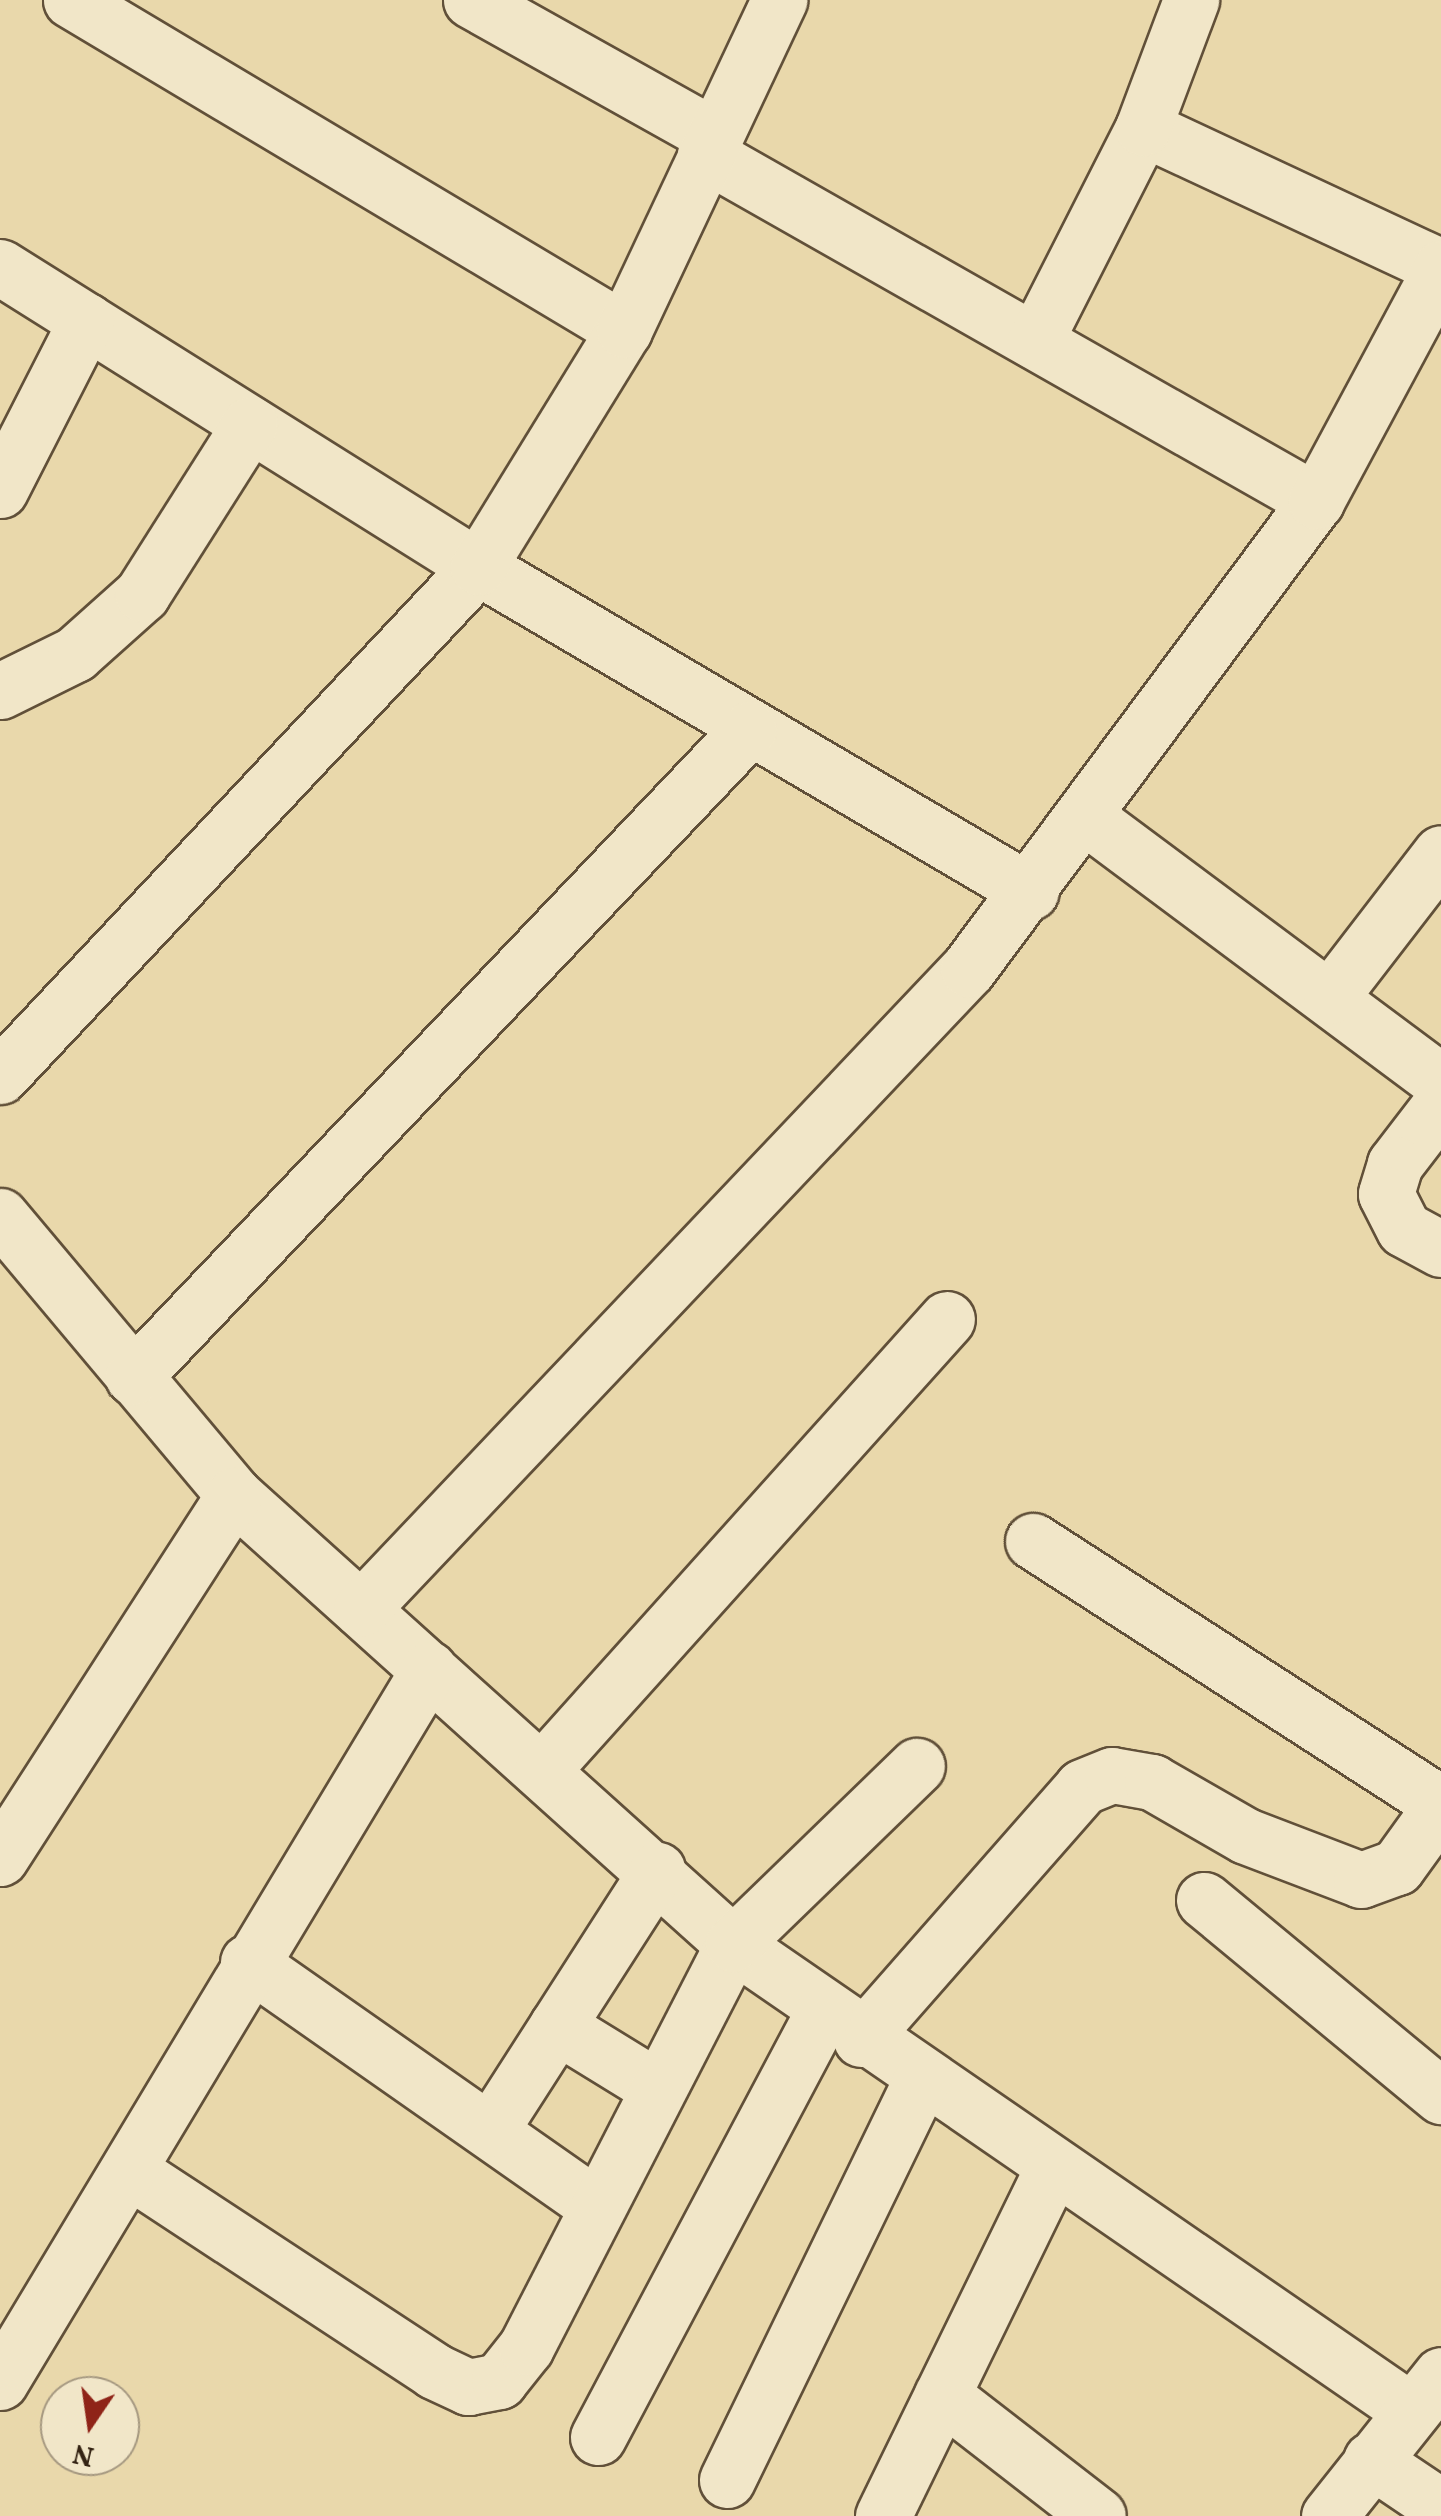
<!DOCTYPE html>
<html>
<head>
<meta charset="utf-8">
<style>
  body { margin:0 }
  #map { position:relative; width:1441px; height:2516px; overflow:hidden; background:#e9d8ab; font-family:Vollkorn,serif }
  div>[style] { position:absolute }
  .roads { filter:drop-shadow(2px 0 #615039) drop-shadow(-2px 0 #615039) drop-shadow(0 2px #615039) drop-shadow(0 -2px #615039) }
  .minor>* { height:55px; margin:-27.5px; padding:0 27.5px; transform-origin:27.5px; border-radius:27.5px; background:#f1e6c8 }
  span { translate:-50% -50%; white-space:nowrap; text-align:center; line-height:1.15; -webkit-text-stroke:9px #f1e6c8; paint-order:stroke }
  .north { position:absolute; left:40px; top:2376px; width:100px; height:100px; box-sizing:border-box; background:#f1e6c8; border:2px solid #a59880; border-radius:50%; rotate:193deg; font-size:28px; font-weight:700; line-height:40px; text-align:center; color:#342313 }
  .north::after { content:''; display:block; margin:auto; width:35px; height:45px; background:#8f2418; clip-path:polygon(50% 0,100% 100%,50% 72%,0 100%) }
</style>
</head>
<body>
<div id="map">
  <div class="roads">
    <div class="minor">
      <div style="left:71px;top:0;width:644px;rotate:30.83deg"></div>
      <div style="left:471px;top:0;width:277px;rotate:29.2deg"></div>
      <div style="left:1143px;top:128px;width:329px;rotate:25deg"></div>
      <div style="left:705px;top:154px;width:703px;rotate:29.59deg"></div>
      <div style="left:0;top:267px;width:564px;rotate:32.11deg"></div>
      <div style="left:478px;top:567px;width:641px;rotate:30.44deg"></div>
      <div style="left:1035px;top:341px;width:239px;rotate:-63.1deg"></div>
      <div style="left:1143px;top:128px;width:137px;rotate:-69.4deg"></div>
      <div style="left:0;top:490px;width:190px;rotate:-63deg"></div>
      <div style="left:0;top:691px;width:84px;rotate:-26.3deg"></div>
      <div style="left:75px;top:654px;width:90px;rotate:-41.8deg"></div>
      <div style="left:142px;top:594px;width:201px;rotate:-57.6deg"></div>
      <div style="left:1087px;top:818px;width:442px;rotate:36.7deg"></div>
      <div style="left:1331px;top:996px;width:180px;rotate:-52.4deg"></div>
      <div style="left:0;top:1076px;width:698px;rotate:-46.8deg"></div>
      <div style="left:478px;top:567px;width:278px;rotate:-58.4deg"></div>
      <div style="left:624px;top:330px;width:365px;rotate:-64.8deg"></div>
      <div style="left:1441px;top:1104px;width:76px;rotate:127.5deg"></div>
      <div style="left:1395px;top:1164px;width:31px;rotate:107deg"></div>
      <div style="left:1386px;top:1194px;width:39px;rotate:63deg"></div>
      <div style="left:1404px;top:1229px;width:42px;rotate:28.4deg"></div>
      <div style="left:0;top:1216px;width:364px;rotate:50deg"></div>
      <div style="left:234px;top:1495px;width:671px;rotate:41.98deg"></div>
      <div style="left:733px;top:1944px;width:822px;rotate:34.54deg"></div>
      <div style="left:133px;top:1377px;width:894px;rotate:-46.45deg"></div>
      <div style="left:1033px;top:1541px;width:485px;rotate:32.8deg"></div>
      <div style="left:361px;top:1609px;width:882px;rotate:-46.52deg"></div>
      <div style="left:968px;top:969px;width:583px;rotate:-53.37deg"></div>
      <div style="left:1316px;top:501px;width:264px;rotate:-61.8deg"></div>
      <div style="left:542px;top:1770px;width:606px;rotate:-48.08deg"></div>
      <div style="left:0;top:1858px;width:432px;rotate:-57.2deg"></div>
      <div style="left:1204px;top:1900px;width:308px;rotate:39.6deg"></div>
      <div style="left:248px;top:1962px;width:425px;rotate:35deg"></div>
      <div style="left:557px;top:2026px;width:116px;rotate:31.6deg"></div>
      <div style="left:861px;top:2039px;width:335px;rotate:-48.7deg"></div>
      <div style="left:1082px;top:1787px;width:32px;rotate:-22deg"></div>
      <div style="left:1112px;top:1775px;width:41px;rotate:9.9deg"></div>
      <div style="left:1152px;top:1782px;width:108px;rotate:29.9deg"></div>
      <div style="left:1246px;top:1836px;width:123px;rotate:20.9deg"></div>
      <div style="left:1361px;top:1880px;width:38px;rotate:-20deg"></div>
      <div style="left:1397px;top:1867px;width:75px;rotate:-54.2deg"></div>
      <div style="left:491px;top:2129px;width:308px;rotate:-57.3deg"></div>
      <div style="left:130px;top:2171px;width:364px;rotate:33.3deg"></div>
      <div style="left:434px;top:2371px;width:38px;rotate:25deg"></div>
      <div style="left:468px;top:2387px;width:32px;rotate:-11deg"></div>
      <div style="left:499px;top:2381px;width:43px;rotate:-51.5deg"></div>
      <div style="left:526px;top:2347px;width:453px;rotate:-62.8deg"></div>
      <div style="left:733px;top:1944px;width:256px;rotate:-44.1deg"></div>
      <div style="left:0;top:2382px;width:832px;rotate:-58.97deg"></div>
      <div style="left:942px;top:2395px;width:197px;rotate:37.8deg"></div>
      <div style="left:598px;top:2437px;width:484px;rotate:-62.1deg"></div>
      <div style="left:1371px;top:2460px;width:84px;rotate:33.9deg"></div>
      <div style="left:727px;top:2480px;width:446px;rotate:-64.1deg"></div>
      <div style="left:883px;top:2516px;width:388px;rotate:-64deg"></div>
      <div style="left:1329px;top:2516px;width:180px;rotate:-51.5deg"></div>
    </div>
  </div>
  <div class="north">N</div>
</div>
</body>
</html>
